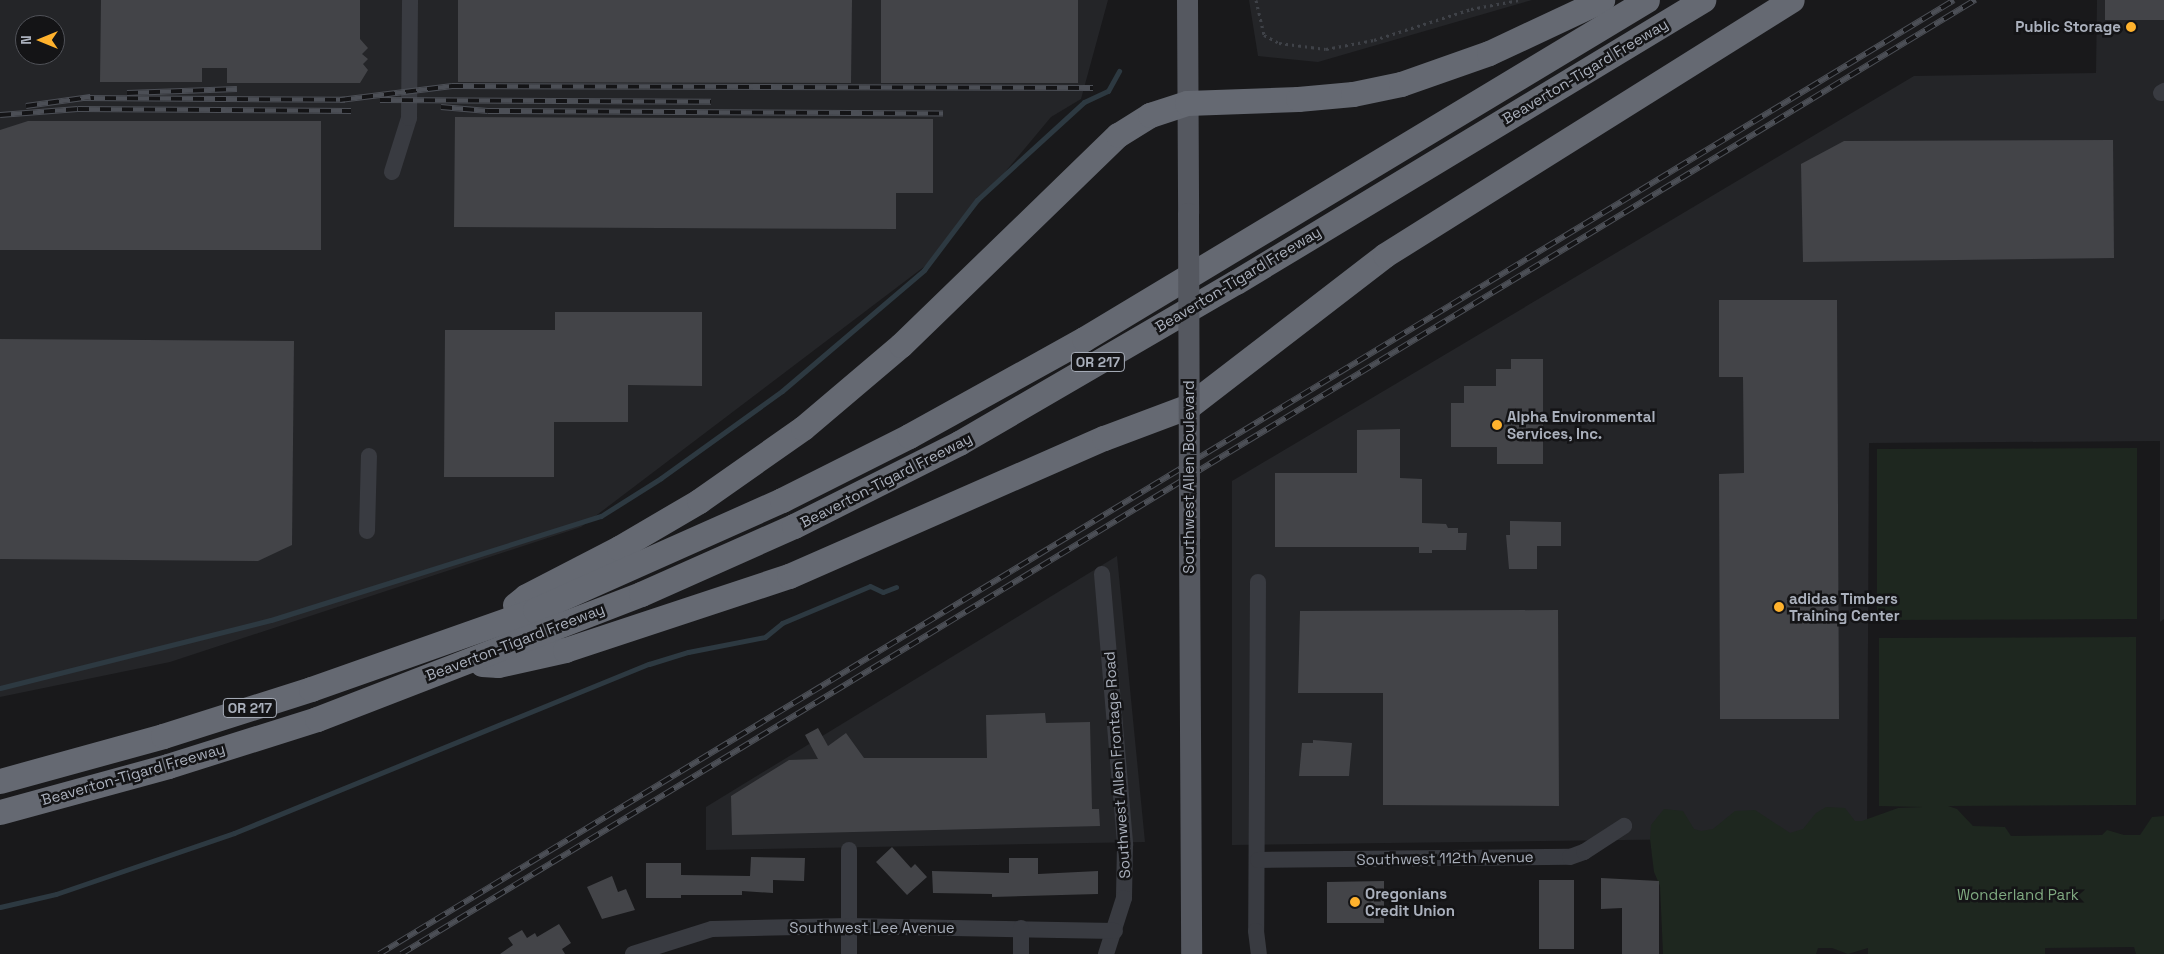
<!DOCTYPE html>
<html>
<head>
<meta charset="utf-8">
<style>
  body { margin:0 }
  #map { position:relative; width:2164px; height:954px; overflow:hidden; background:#19191b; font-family:"Space Grotesk",sans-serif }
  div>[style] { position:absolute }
  .built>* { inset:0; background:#242528 }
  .green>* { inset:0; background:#1e271f }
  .stream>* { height:5px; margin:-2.5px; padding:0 2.5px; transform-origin:2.5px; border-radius:2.5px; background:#2d3941 }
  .building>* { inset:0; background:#434448 }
  .path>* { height:3px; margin-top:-1.5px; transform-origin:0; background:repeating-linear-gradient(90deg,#3f4248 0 2.5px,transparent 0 6.5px) }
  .minor>* { height:16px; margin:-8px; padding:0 8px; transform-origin:8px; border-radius:8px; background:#393b41 }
  .major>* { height:21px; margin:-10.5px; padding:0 10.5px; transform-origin:10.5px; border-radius:10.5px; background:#555860 }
  .highway>* { height:25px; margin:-12.5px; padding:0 12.5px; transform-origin:12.5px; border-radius:12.5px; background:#656972 }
  .rail>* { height:5.5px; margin-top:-2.75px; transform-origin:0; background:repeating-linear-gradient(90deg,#141416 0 11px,#4c4f56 0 22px); box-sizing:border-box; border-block:1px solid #4c4f56 }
  .major-bridge>* { height:21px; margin:-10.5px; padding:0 10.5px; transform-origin:10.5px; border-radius:10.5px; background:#555860 }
  .dots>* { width:14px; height:14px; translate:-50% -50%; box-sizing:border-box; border:2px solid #141416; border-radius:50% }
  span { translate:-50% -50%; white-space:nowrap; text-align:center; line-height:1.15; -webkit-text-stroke:5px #141416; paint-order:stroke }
  .shield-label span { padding:1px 4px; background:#141416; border:1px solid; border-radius:4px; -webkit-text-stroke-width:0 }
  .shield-label { font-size:14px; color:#aab0bc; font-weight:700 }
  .poi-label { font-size:15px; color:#aab0bc; font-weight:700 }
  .right { translate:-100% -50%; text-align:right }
  .left { translate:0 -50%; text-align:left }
  .street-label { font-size:15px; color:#aab0bc }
  .park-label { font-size:15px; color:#7fa980 }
  .north { position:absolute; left:15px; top:15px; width:50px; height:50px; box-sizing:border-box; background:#141416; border:1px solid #505258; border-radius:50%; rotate:270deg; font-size:14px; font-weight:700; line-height:20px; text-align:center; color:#aab0bc }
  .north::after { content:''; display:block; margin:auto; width:18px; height:22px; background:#ffb22d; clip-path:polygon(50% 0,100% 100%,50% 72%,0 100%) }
</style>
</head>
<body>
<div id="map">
  <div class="built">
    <div style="clip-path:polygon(evenodd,0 0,1108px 0,1081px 99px,1051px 117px,929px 263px,581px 527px,170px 662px,0 697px,0 0,25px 25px,55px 25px,55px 55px,25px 55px,25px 25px)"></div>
    <div style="clip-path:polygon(1249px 0,1532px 0,1318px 62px,1258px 56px)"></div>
    <div style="clip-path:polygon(2097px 0,2164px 0,2164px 619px,2160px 622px,2160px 441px,1869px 443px,1867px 837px,1232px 845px,1232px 481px,1914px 76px,2096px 73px)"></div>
    <div style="clip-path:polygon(1117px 556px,1145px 842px,706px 850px,706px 807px)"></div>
  </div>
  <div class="green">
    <div style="clip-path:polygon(2137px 448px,2137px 619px,1877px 620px,1877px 449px)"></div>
    <div style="clip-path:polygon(2136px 637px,2136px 805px,1948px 806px,1957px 809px,1973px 826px,2005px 827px,2011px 836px,2102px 835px,2107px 830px,2124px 835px,2140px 835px,2152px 817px,2164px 816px,2164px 954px,2136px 954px,2134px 947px,2045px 948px,2045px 954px,1868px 954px,1868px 948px,1848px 954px,1832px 948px,1818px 948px,1816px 954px,1663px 954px,1660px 886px,1654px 872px,1650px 839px,1651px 825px,1664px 809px,1683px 811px,1694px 829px,1701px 831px,1713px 829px,1735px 811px,1755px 810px,1790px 833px,1803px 829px,1816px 813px,1826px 807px,1845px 808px,1855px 821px,1862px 821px,1898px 808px,1923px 807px,1879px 806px,1879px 638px)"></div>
  </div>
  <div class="stream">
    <div style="left:0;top:688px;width:279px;rotate:-14.1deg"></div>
    <div style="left:271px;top:620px;width:346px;rotate:-17.5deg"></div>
    <div style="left:601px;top:516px;width:71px;rotate:-32.3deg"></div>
    <div style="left:661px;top:478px;width:149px;rotate:-35.7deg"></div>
    <div style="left:782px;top:391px;width:187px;rotate:-40.4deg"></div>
    <div style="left:924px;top:270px;width:88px;rotate:-52.9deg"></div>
    <div style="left:977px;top:200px;width:145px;rotate:-42.5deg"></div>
    <div style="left:1084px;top:102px;width:26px;rotate:-25deg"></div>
    <div style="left:1108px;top:91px;width:23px;rotate:-61deg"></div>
    <div style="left:0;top:907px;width:57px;rotate:-13.1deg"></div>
    <div style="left:56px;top:894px;width:188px;rotate:-18.9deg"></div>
    <div style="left:234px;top:833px;width:448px;rotate:-22.2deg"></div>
    <div style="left:649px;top:664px;width:41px;rotate:-17.1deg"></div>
    <div style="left:688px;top:652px;width:78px;rotate:-11deg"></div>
    <div style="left:765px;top:637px;width:22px;rotate:-39deg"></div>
    <div style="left:782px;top:623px;width:95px;rotate:-22.8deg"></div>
    <div style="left:870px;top:586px;width:14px;rotate:25deg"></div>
    <div style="left:883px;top:592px;width:14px;rotate:-21deg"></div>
  </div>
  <div class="building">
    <div style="clip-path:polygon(101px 0,360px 0,360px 39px,368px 48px,362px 54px,368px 59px,363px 64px,368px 70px,360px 83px,227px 83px,227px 68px,202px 68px,202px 82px,100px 82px)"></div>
    <div style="clip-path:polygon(458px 0,852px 0,851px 83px,458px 82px)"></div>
    <div style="clip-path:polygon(881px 0,1078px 0,1078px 83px,881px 83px)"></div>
    <div style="clip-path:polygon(2105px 0,2164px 0,2164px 20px,2105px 20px)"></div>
    <div style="clip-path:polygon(455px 117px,933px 119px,933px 193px,896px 193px,896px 229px,454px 227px)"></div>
    <div style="clip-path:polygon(28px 121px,321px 121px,321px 250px,0 250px,0 130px)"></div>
    <div style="clip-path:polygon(2113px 140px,2114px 258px,1803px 262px,1801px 164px,1844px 141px)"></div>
    <div style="clip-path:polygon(1719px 300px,1837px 300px,1839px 719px,1720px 719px,1719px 474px,1744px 473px,1743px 377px,1719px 377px)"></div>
    <div style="clip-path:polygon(555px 312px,702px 312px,702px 386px,628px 385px,628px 422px,554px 422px,554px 477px,444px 477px,445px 330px,555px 330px)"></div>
    <div style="clip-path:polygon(0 339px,294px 341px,292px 545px,258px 561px,0 559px)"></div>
    <div style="clip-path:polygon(1511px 359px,1543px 359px,1543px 464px,1497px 464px,1497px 447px,1451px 447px,1451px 403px,1464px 403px,1464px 386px,1496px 386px,1496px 369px,1511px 369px)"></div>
    <div style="clip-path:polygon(1400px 429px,1400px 478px,1422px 479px,1422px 523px,1446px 524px,1448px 528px,1458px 528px,1458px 533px,1467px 533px,1466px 550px,1432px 550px,1432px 553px,1419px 553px,1419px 547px,1275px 547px,1275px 473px,1357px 473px,1357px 430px)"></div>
    <div style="clip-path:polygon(1510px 521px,1561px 522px,1561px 546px,1537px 546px,1537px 569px,1509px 569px,1506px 535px,1510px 535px)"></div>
    <div style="clip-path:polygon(1558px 610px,1559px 806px,1383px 805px,1383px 693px,1298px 693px,1300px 611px)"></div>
    <div style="clip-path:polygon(1045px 713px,1046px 723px,1090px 722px,1092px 809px,1099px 809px,1100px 826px,732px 835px,731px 796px,789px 760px,818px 759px,805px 735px,818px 728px,828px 746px,846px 733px,864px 758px,987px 758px,986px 715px)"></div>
    <div style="clip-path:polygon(1313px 740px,1352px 743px,1349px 776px,1299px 776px,1302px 743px,1313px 743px)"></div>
    <div style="clip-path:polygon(892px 847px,911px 868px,915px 864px,927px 877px,907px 895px,876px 862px)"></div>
    <div style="clip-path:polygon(751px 857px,805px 858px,804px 881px,773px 880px,773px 893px,742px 891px,742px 895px,681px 895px,681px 898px,646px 898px,646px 863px,681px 863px,681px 875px,750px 876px)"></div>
    <div style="clip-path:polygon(1009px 858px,1038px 858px,1038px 874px,1098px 871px,1098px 894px,992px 897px,992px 894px,933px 893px,932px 871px,1009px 873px)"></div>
    <div style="clip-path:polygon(612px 876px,618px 892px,626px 889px,635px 910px,602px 919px,587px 887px)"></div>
    <div style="clip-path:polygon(1601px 878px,1659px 881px,1659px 954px,1622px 954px,1622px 908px,1601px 909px)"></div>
    <div style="clip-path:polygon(1539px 880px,1574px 880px,1574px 949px,1539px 949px)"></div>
    <div style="clip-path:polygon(1384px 881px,1384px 923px,1327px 923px,1327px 882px)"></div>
    <div style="clip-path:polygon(559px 924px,571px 943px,562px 949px,565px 954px,500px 954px,513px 945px,508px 938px,522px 930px,527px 938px,535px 933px,537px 937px)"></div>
  </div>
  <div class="path">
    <div style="left:1256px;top:0;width:36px;rotate:77deg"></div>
    <div style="left:1264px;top:35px;width:17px;rotate:28deg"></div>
    <div style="left:1279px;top:43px;width:47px;rotate:7.3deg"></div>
    <div style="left:1326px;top:49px;width:49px;rotate:-10.6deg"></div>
    <div style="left:1374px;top:40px;width:102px;rotate:-17.7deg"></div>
    <div style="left:1471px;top:9px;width:49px;rotate:-10.6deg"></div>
  </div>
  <div class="minor">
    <div style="left:2161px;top:93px;width:4px;rotate:-34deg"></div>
    <div style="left:392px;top:172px;width:57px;rotate:-72.5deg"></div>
    <div style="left:409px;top:118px;width:118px;rotate:-89.5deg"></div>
    <div style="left:367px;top:531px;width:75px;rotate:-88.5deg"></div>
    <div style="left:1102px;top:574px;width:272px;rotate:85.1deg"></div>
    <div style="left:1125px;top:845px;width:53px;rotate:91.1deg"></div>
    <div style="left:1124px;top:898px;width:59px;rotate:107.8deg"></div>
    <div style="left:1258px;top:582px;width:349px;rotate:90.3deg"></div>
    <div style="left:1256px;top:931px;width:23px;rotate:83deg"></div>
    <div style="left:849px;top:850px;width:104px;rotate:90deg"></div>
    <div style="left:1258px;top:860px;width:312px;rotate:-0.6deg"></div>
    <div style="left:1570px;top:857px;width:15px;rotate:-20deg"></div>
    <div style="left:1584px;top:852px;width:48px;rotate:-33deg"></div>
    <div style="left:633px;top:954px;width:83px;rotate:-17.6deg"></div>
    <div style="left:712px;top:929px;width:137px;rotate:-1.3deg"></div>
    <div style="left:849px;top:926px;width:266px;rotate:1.1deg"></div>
    <div style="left:1021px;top:954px;width:26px;rotate:-90deg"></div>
  </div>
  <div class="major">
    <div style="left:1187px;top:0;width:213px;rotate:89.7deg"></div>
    <div style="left:1189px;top:538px;width:416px;rotate:89.7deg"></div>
  </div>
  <div class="highway">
    <div style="left:515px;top:605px;width:14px;rotate:-39deg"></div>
    <div style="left:526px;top:596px;width:105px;rotate:-27.3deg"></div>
    <div style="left:619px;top:548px;width:93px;rotate:-30.4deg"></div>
    <div style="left:699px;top:501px;width:127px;rotate:-35.1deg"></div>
    <div style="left:803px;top:428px;width:128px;rotate:-40.3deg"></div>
    <div style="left:901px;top:345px;width:302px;rotate:-44.1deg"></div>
    <div style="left:1118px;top:135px;width:38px;rotate:-32deg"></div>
    <div style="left:1150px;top:115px;width:39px;rotate:-18deg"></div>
    <div style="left:1187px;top:103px;width:111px;rotate:-2.1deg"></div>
    <div style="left:1298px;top:99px;width:55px;rotate:-5.2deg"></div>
    <div style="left:1353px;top:94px;width:49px;rotate:-11.8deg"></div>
    <div style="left:1401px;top:84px;width:93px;rotate:-19.4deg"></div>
    <div style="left:1489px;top:53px;width:125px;rotate:-25.1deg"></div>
    <div style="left:482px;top:664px;width:16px;rotate:4deg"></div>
    <div style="left:498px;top:665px;width:69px;rotate:-12.6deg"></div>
    <div style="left:565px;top:650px;width:236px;rotate:-18.3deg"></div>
    <div style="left:789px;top:576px;width:344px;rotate:-23.7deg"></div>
    <div style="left:1104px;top:438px;width:91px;rotate:-20.6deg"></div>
    <div style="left:1189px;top:406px;width:247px;rotate:-37.6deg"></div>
    <div style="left:1385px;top:255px;width:480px;rotate:-32.1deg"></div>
    <div style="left:0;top:781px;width:169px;rotate:-15.4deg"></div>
    <div style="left:163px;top:736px;width:155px;rotate:-17.6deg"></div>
    <div style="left:311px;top:689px;width:238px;rotate:-19.4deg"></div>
    <div style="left:535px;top:610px;width:270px;rotate:-24deg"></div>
    <div style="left:782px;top:500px;width:142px;rotate:-26.7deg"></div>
    <div style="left:909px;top:436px;width:200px;rotate:-29deg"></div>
    <div style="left:1084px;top:339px;width:657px;rotate:-31.05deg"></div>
    <div style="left:0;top:812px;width:174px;rotate:-15.3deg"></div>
    <div style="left:168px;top:766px;width:156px;rotate:-17.5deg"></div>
    <div style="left:317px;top:719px;width:347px;rotate:-21.1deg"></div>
    <div style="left:641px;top:594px;width:167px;rotate:-24deg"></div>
    <div style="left:794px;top:526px;width:185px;rotate:-26.7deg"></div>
    <div style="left:959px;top:443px;width:320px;rotate:-30.2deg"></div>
    <div style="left:1236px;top:282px;width:546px;rotate:-31.13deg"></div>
  </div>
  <div class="rail">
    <div style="left:127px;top:93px;width:110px;rotate:-2.1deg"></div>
    <div style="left:83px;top:98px;width:262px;rotate:0.4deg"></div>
    <div style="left:340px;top:100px;width:113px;rotate:-7.1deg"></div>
    <div style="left:452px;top:86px;width:641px;rotate:0.18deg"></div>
    <div style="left:380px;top:100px;width:331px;rotate:0.3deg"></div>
    <div style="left:26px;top:106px;width:65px;rotate:-8deg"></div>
    <div style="left:441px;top:107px;width:47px;rotate:4.9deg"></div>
    <div style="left:488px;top:111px;width:455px;rotate:0.3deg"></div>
    <div style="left:0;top:115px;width:78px;rotate:-4.4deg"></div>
    <div style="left:78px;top:109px;width:273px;rotate:0.4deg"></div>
    <div style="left:379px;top:954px;width:1841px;rotate:-31.2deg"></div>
    <div style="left:401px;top:954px;width:1841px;rotate:-31.22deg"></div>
  </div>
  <div class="major-bridge">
    <div style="left:1188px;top:213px;width:325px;rotate:89.8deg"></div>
  </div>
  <div class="dots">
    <div style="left:2131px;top:27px;background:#ffb22d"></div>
    <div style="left:1497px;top:425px;background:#ffb22d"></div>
    <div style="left:1779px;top:607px;background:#ffb22d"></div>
    <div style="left:1355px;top:902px;background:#ffb22d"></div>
  </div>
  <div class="shield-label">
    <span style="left:1098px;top:362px">OR 217</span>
    <span style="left:250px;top:708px">OR 217</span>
  </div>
  <div class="poi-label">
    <span class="right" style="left:2121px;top:27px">Public Storage</span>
    <span class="left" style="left:1507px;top:425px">Alpha Environmental<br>Services, Inc.</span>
    <span class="left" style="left:1789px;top:607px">adidas Timbers<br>Training Center</span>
    <span class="left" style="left:1365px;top:902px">Oregonians<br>Credit Union</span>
  </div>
  <div class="street-label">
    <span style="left:1585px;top:71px;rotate:-31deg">Beaverton-Tigard Freeway</span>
    <span style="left:1238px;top:279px;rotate:-31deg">Beaverton-Tigard Freeway</span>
    <span style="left:1189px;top:477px;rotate:-90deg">Southwest Allen Boulevard</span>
    <span style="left:886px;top:480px;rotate:-27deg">Beaverton-Tigard Freeway</span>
    <span style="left:515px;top:642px;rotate:-21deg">Beaverton-Tigard Freeway</span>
    <span style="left:1117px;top:765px;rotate:-94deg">Southwest Allen Frontage Road</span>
    <span style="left:133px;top:774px;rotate:-16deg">Beaverton-Tigard Freeway</span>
    <span style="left:1445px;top:858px;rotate:-1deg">Southwest 112th Avenue</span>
    <span style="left:872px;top:928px">Southwest Lee Avenue</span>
  </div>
  <div class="park-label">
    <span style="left:2018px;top:895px">Wonderland Park</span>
  </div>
  <div class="north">N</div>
</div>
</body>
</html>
